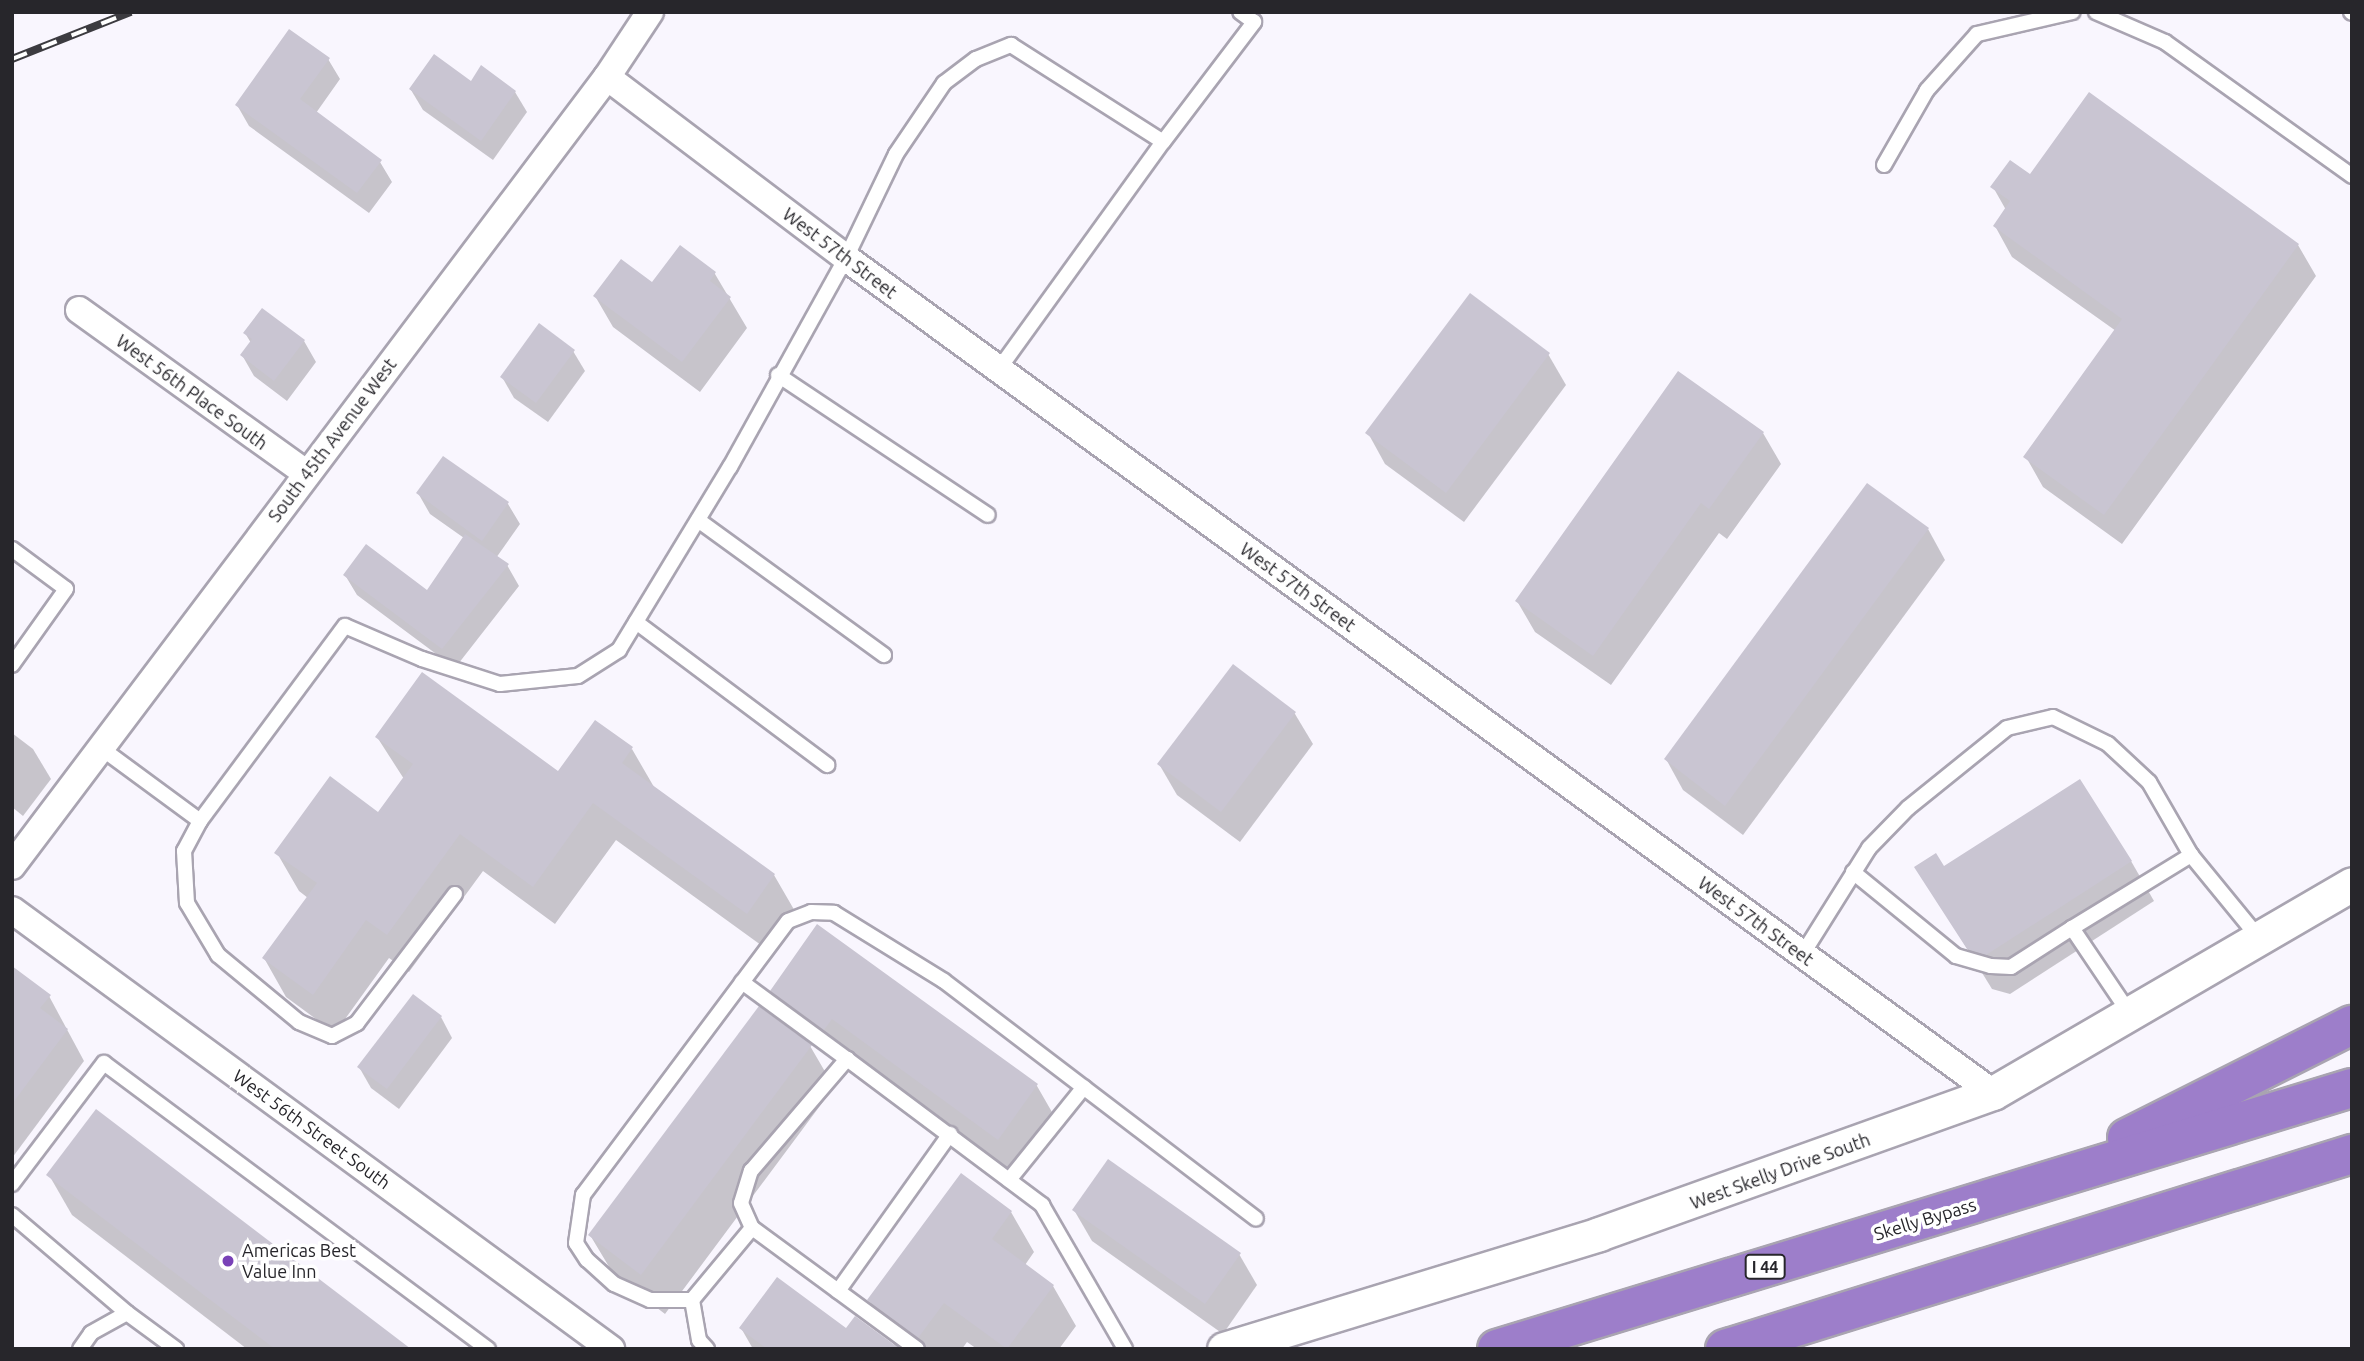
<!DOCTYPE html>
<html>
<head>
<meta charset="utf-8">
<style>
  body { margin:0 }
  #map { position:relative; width:2364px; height:1361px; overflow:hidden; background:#f9f6fe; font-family:Ubuntu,sans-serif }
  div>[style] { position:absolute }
  .shadow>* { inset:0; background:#0003 }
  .building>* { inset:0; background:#c9c5d2 }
  .roads { filter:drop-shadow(2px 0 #a9a4b1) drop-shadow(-2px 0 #a9a4b1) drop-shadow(0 2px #a9a4b1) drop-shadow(0 -2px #a9a4b1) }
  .service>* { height:14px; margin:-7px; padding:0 7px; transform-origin:7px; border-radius:7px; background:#fff }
  .minor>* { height:26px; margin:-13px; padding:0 13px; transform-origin:13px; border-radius:13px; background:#fff }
  .tertiary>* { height:33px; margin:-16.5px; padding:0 16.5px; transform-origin:16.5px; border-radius:16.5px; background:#fff }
  .motorway>* { height:38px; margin:-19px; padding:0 19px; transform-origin:19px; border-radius:19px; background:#9d7eca }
  .rail>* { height:8px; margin-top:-4px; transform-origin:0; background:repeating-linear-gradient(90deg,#fff 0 16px,#3c3b40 0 32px); box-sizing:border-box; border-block:2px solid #3c3b40 }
  .dots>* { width:19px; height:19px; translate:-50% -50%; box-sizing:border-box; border:4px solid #fff; border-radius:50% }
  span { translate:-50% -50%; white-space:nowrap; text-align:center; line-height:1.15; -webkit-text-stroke:7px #fff; paint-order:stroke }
  .shield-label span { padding:2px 5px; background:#fff; border:2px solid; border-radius:5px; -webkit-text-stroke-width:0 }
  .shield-label { font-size:16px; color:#27262b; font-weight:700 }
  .street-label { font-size:18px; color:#27262b }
  .poi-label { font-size:18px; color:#27262b }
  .left { translate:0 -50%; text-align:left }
  .frame { position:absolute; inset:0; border:14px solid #27262b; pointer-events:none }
</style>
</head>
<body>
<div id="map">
  <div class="shadow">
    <div style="clip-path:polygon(328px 59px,340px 79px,316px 113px,380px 162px,392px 182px,369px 213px,249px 126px,237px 105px)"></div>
    <div style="clip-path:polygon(471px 83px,515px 92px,527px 112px,493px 160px,423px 110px,411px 90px)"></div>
    <div style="clip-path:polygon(2030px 177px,2298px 245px,2316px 276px,2122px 544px,2043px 487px,2026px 457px,2116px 331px,2012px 257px,1995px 226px,2006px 210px,1993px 187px)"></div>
    <div style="clip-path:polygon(680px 247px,715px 274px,747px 328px,700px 392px,613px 327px,595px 296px,652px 285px)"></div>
    <div style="clip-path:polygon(245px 333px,304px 341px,316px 362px,287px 401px,254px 376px,242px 355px,251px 343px)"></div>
    <div style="clip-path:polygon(573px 351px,585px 371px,548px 422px,514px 398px,502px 377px)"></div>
    <div style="clip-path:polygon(1548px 354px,1566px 385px,1464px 522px,1385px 464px,1368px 433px)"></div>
    <div style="clip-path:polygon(1763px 433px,1781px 464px,1727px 539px,1719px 533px,1611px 685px,1535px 632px,1517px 601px)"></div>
    <div style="clip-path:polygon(418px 493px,508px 504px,520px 524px,496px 558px,507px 565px,519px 586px,455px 668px,357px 595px,345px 575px,428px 592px,464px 538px,430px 514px)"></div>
    <div style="clip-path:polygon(1928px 529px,1945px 560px,1743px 835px,1683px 790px,1666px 759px)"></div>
    <div style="clip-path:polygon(1233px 667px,1295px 714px,1313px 744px,1240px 842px,1177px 795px,1159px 764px)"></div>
    <div style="clip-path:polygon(12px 733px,33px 749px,51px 779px,23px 816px,12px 807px)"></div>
    <div style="clip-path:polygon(377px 737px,559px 773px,632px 749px,654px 787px,774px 875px,796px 913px,769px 951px,616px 840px,555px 924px,483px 871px,409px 972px,389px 958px,335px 1033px,286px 997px,264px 958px,308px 898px,299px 891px,277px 853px,379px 814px,404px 779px)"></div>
    <div style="clip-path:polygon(2131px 861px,2154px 901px,2010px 994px,1992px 989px,1917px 867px)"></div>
    <div style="clip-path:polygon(817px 926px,1037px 1086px,1060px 1126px,1022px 1179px,855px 1058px,847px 1069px,806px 1039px,834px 1087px,665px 1314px,614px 1275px,590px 1235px,800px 1039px,772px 991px)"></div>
    <div style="clip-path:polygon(12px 968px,49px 996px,84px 1061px,12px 1158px)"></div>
    <div style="clip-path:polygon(441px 1017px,452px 1038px,399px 1109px,371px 1088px,359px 1067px)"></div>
    <div style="clip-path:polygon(49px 1175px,408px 1349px,247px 1349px,72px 1215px)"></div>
    <div style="clip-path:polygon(1074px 1210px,1239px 1254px,1257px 1285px,1223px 1334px,1092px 1241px)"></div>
    <div style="clip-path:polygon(1011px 1212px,1034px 1252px,1025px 1265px,1053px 1286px,1076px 1326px,1059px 1349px,977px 1349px,967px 1342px,962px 1349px,753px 1349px,741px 1328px,847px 1330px,896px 1348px,869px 1300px)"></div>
  </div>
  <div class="building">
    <div style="clip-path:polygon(289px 29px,330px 58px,300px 99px,382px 160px,357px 193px,235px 105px)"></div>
    <div style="clip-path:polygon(434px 54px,471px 81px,481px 65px,516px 91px,481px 141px,409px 89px)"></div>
    <div style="clip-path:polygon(2089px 92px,2299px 244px,2104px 515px,2023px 457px,2122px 319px,1993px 226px,2010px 201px,1990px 187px,2010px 160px,2030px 174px)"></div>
    <div style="clip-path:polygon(680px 245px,716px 272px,710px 281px,731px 297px,682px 362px,593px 296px,621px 259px,652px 282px)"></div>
    <div style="clip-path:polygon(1470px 293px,1550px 353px,1446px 493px,1365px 433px)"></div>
    <div style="clip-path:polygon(262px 308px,305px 340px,274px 381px,240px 355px,252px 339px,243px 333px)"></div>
    <div style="clip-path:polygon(539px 323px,575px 350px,536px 403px,500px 377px)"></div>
    <div style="clip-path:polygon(1678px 371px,1764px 432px,1709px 509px,1701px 503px,1593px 656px,1515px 601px)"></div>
    <div style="clip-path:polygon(443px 456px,509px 502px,482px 541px,416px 493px)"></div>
    <div style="clip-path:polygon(1867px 483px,1929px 528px,1725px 806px,1664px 759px)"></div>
    <div style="clip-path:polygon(465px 534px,509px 564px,442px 649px,343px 575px,366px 544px,427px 590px)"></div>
    <div style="clip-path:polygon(1233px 664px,1296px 712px,1221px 812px,1157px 764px)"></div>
    <div style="clip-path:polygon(422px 672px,558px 771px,595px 720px,633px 747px,622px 763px,775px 874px,747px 914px,593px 803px,533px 887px,460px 834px,387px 935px,366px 920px,313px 995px,262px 958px,317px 883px,274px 853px,330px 776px,378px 812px,413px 764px,375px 737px)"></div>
    <div style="clip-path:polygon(2080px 779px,2132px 861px,1986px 955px,1967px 949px,1914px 867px,1936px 853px,1944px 866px)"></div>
    <div style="clip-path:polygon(817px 924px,1038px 1084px,998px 1140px,832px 1019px,824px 1030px,770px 991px)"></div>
    <div style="clip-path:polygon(12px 966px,51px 995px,40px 1008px,68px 1029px,12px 1104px)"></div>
    <div style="clip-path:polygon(413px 994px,442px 1016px,387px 1089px,357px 1067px)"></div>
    <div style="clip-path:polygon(759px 1006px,812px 1045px,641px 1275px,588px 1235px)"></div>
    <div style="clip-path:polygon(96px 1109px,411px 1349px,275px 1349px,46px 1175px)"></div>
    <div style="clip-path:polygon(1108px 1159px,1241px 1253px,1205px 1304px,1072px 1210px)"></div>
    <div style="clip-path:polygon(961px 1173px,1012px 1211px,992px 1239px,1054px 1285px,1007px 1349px,944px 1303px,918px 1338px,867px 1300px)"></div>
    <div style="clip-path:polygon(777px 1277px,846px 1328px,855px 1316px,900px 1349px,767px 1349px,739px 1328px)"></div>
  </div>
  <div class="roads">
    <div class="service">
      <div style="left:2096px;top:12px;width:75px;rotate:23.5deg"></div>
      <div style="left:2165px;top:42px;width:230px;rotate:35.6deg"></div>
      <div style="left:2351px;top:12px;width:1px;rotate:45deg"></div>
      <div style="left:1884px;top:165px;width:86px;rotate:-60.2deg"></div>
      <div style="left:1927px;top:90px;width:75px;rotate:-48.2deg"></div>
      <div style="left:1977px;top:34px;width:98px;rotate:-13deg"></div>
      <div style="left:999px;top:369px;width:280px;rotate:-54.2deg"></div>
      <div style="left:778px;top:375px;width:252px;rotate:33.7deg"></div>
      <div style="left:698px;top:520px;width:230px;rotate:36deg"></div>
      <div style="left:12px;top:549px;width:67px;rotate:36.5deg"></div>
      <div style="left:66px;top:589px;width:93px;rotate:125.4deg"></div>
      <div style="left:636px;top:622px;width:239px;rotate:36.8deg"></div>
      <div style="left:101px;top:748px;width:123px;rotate:36.4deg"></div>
      <div style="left:200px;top:821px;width:34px;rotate:118deg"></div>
      <div style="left:184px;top:851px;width:52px;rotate:86.7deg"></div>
      <div style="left:187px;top:903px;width:61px;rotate:59.2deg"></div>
      <div style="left:218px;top:955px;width:105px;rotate:39.6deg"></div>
      <div style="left:299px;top:1022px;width:36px;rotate:23deg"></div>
      <div style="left:332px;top:1036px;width:28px;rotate:-27deg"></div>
      <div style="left:357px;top:1023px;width:162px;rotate:-52.8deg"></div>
      <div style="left:200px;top:821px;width:243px;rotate:-53.4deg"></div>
      <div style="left:345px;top:626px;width:84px;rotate:23.2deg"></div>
      <div style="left:422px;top:659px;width:82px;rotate:17.8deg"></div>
      <div style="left:500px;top:684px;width:78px;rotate:-5.9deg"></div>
      <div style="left:578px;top:676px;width:49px;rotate:-32.4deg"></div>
      <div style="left:619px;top:650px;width:214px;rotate:-58.8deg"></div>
      <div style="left:730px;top:467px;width:239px;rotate:-61deg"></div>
      <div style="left:846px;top:258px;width:115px;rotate:-64.3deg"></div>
      <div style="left:896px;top:154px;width:86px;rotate:-55.9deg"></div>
      <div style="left:944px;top:83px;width:40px;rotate:-37deg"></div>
      <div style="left:976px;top:59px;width:38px;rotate:-22deg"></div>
      <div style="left:1011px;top:45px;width:180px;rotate:32.5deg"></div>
      <div style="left:1163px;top:142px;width:151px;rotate:-52.8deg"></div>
      <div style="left:1254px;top:22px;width:17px;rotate:-144deg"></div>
      <div style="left:1853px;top:872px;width:133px;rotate:39.2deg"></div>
      <div style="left:1956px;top:956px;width:36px;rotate:16deg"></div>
      <div style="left:1991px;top:966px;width:20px;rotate:3deg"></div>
      <div style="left:2011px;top:967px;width:72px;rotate:-32.6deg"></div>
      <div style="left:1802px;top:955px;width:126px;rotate:-57.9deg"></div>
      <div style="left:1869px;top:848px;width:56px;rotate:-45.7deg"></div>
      <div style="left:1908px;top:808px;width:127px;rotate:-38.9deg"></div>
      <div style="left:2007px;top:728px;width:47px;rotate:-13.4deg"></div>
      <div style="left:2053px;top:717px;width:61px;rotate:26.1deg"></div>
      <div style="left:2108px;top:744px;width:56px;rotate:42.8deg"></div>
      <div style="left:2149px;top:782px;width:84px;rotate:60.1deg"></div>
      <div style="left:2191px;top:855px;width:107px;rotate:50.7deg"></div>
      <div style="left:742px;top:982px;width:130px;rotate:36.3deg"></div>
      <div style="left:2130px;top:1014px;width:104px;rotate:-124deg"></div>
      <div style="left:2072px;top:928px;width:140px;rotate:-31.5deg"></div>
      <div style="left:1009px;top:1180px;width:119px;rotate:-51.1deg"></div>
      <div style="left:12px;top:1184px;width:152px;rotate:-52.8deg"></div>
      <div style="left:104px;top:1063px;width:479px;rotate:36.7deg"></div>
      <div style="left:12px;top:1215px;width:151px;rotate:40.4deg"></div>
      <div style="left:838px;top:1291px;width:193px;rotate:-54.5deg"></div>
      <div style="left:692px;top:1300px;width:42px;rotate:180deg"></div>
      <div style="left:650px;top:1300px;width:39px;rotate:-156deg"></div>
      <div style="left:614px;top:1284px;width:36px;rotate:-138deg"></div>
      <div style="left:587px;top:1260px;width:20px;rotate:-123deg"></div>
      <div style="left:576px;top:1243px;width:49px;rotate:-81.7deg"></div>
      <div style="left:583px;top:1195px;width:342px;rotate:-53.2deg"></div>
      <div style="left:788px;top:921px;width:25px;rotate:-21deg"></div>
      <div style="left:811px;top:912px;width:23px;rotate:2deg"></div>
      <div style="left:834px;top:913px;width:129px;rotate:31.7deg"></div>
      <div style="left:944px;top:981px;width:392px;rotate:37.3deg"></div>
      <div style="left:80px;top:1349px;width:19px;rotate:-55deg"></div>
      <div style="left:91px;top:1333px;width:41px;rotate:-29.1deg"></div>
      <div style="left:127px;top:1313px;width:61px;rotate:36.3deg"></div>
      <div style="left:707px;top:1349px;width:12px;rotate:-132deg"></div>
      <div style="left:699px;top:1340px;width:41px;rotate:-99.9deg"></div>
      <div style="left:692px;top:1300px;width:94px;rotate:-50.2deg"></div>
      <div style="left:917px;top:1349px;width:205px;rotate:-143.7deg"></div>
      <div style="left:752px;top:1228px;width:27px;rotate:-114deg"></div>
      <div style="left:741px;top:1203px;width:34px;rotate:-73deg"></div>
      <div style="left:751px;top:1171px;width:148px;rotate:-49.4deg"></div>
      <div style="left:847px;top:1059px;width:244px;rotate:36.8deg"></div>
      <div style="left:1042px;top:1205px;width:166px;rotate:60deg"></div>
    </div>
    <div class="minor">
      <div style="left:607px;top:77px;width:300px;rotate:37.1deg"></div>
      <div style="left:846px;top:258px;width:1419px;rotate:36.05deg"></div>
      <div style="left:79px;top:310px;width:279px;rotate:35.7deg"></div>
      <div style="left:12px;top:866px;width:988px;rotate:-52.98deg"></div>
      <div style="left:607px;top:77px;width:78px;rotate:-56.5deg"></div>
      <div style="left:12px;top:910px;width:743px;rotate:36.24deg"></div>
    </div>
    <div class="tertiary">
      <div style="left:1224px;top:1349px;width:392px;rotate:-17deg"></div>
      <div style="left:1599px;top:1234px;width:418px;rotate:-19.7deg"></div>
      <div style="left:1993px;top:1093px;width:415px;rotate:-30.2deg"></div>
    </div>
    <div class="motorway">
      <div style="left:2127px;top:1138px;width:252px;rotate:-26.7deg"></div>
      <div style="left:1497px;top:1349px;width:894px;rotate:-16.98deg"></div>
      <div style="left:1725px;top:1349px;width:657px;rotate:-17.28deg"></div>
    </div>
  </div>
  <div class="rail">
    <div style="left:12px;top:59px;width:128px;rotate:-21.6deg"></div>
  </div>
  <div class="dots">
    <div style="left:228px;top:1261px;background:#7941b7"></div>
  </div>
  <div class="shield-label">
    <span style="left:1765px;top:1267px">I 44</span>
  </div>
  <div class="street-label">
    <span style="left:840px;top:253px;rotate:37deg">West 57th Street</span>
    <span style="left:192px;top:392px;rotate:36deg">West 56th Place South</span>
    <span style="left:332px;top:440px;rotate:-53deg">South 45th Avenue West</span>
    <span style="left:1298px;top:587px;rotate:36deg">West 57th Street</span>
    <span style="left:1756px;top:921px;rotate:36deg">West 57th Street</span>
    <span style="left:312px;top:1129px;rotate:36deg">West 56th Street South</span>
    <span style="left:1780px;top:1171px;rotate:-20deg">West Skelly Drive South</span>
    <span style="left:1925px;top:1219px;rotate:-17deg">Skelly Bypass</span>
  </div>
  <div class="poi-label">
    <span class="left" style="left:242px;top:1261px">Americas Best<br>Value Inn</span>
  </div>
  <div class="frame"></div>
</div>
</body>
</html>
